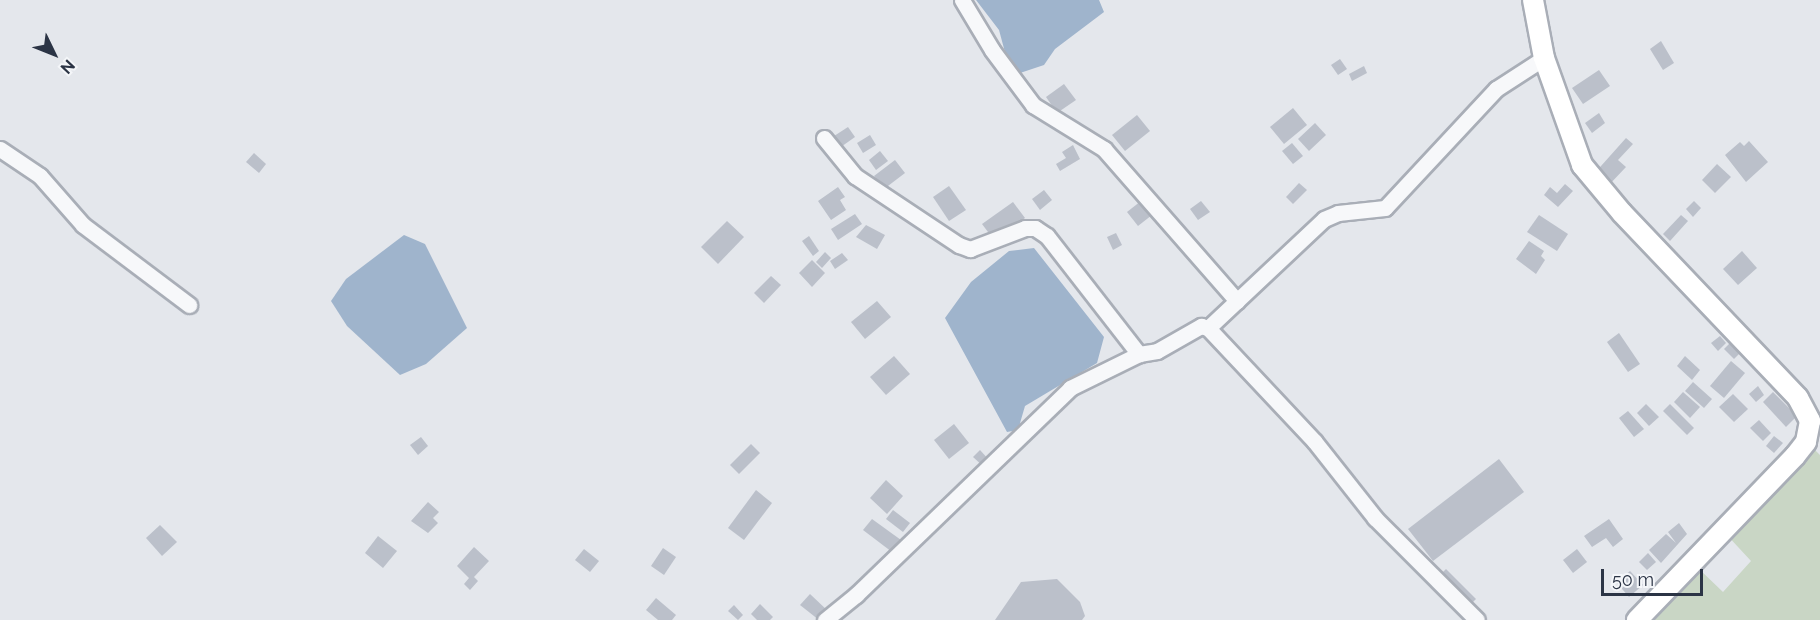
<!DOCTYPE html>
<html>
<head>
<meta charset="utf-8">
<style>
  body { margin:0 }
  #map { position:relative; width:1820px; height:620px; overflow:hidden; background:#e4e7ec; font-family:Raleway,sans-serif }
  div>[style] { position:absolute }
  .green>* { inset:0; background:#c9d6c5 }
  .water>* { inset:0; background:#9fb4cc }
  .building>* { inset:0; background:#bbc0ca }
  .roads { filter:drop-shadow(2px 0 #a9aeb7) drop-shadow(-2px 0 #a9aeb7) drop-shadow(0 2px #a9aeb7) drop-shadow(0 -2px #a9aeb7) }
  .minor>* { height:15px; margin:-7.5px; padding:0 7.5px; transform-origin:7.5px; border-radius:7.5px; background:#f7f8fa }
  .major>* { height:20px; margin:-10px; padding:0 10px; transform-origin:10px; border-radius:10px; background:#fff }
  span { translate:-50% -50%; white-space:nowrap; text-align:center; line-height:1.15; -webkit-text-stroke:5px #f4f6f9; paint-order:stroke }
  .north { position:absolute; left:24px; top:24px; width:60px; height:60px; -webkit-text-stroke:4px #f4f6f9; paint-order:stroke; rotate:133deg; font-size:16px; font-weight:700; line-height:24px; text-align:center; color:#2b3445 }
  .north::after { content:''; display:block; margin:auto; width:21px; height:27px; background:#2b3445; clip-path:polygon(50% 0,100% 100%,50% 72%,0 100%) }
  .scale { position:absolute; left:1601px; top:569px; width:102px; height:27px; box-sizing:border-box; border:3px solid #2b3445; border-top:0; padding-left:8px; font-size:18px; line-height:21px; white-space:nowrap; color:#2b3445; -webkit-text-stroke:4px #f4f6f9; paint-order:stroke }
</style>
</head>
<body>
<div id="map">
  <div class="green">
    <div style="clip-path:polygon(1813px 448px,1820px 455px,1820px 620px,1652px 620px,1698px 568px,1723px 592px,1751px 561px,1726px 534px)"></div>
  </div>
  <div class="water">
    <div style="clip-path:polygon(976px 0,1099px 0,1104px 12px,1055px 49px,1044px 65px,1020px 73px,1009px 67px,999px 30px)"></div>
    <div style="clip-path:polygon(404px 235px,425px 244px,467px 328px,426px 364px,400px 375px,347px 326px,331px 301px,346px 279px)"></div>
    <div style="clip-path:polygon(1034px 248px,1104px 337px,1097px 363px,1025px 406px,1018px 430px,1007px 432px,945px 318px,971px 282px,1009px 251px)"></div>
  </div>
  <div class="building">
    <div style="clip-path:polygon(1661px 41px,1674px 63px,1663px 70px,1650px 49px)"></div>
    <div style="clip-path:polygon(1340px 59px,1347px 69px,1338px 75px,1331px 65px)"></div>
    <div style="clip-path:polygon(1364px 66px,1367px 73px,1352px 81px,1349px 74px)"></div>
    <div style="clip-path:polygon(1599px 70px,1610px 86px,1583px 104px,1572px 88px)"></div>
    <div style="clip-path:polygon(1064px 84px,1076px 100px,1057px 113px,1046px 97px)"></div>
    <div style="clip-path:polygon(1293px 108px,1307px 125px,1284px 144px,1270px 127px)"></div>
    <div style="clip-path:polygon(1599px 113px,1605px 123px,1592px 133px,1585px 123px)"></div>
    <div style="clip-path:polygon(1137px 115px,1150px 131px,1125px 151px,1112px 135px)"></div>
    <div style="clip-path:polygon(1315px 123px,1326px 135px,1309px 151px,1298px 139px)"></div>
    <div style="clip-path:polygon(848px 127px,855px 137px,838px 149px,831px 138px)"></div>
    <div style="clip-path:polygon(870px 135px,876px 145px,863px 153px,857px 143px)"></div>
    <div style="clip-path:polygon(1626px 138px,1633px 144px,1618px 160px,1626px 167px,1607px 187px,1593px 175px)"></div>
    <div style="clip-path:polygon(1749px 141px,1768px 162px,1746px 182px,1725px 155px,1740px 142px,1744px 146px)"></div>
    <div style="clip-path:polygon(1292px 143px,1303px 156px,1293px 164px,1282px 151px)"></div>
    <div style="clip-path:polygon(1073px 145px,1080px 159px,1060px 171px,1056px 164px,1066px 158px,1062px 152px)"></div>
    <div style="clip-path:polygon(880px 151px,888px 161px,876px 170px,869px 160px)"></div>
    <div style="clip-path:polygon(254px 153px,266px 164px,259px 173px,246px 162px)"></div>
    <div style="clip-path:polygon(895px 160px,905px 173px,884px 189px,874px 176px)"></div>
    <div style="clip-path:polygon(1717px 164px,1731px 177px,1715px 193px,1702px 180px)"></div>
    <div style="clip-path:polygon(1299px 183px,1307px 190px,1293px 204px,1286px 197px)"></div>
    <div style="clip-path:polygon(1565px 184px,1573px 191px,1558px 207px,1544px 195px,1550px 187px,1557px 193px)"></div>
    <div style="clip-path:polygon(949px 186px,966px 210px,949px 221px,933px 197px)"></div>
    <div style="clip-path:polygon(838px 187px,845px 197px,840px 200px,846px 210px,831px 220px,818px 201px)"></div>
    <div style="clip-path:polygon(1044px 190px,1052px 200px,1040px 210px,1032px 199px)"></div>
    <div style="clip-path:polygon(1141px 201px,1152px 215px,1138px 226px,1127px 212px)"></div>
    <div style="clip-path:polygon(1201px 201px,1210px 212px,1198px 220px,1190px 209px)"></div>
    <div style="clip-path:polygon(1694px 201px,1701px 208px,1693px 217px,1686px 209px)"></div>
    <div style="clip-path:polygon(1013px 202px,1025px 218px,994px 240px,982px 224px)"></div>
    <div style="clip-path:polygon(855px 214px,862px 224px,838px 240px,831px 229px)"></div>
    <div style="clip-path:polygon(1539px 215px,1568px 234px,1557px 251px,1527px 232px)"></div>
    <div style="clip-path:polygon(1681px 215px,1688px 221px,1670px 241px,1663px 234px)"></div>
    <div style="clip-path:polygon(727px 221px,744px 237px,718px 264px,701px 247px)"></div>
    <div style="clip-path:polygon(866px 225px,885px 235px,877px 249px,856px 237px)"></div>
    <div style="clip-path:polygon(1116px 233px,1122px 245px,1113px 250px,1107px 237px)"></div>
    <div style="clip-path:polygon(809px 236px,819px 251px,813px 256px,802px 241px)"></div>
    <div style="clip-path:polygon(1529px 241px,1544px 251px,1541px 256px,1545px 260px,1536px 274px,1516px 259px)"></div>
    <div style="clip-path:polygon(1742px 251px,1757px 268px,1738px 285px,1723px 269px)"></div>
    <div style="clip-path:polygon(825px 252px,831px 258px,822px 268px,816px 262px)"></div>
    <div style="clip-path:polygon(842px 253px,848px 260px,835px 269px,830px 261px)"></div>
    <div style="clip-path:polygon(812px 260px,825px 273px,812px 287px,799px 273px)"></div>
    <div style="clip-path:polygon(771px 276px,781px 285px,764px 303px,754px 293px)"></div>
    <div style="clip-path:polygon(877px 301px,891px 317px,865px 339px,851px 322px)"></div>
    <div style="clip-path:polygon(1619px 333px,1640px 364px,1628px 372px,1607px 342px)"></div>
    <div style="clip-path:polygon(1720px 336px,1726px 343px,1718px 351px,1711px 343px)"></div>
    <div style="clip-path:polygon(1732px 341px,1742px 351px,1734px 359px,1724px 349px)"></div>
    <div style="clip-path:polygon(894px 356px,910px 374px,886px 395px,870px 377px)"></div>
    <div style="clip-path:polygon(1685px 356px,1700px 370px,1692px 380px,1677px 366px)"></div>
    <div style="clip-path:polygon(1731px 361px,1745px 373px,1724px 398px,1710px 386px)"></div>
    <div style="clip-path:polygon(1693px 382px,1712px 399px,1704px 408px,1685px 391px)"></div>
    <div style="clip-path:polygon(1758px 386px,1764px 395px,1756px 402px,1749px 394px)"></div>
    <div style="clip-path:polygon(1683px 392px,1700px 407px,1690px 418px,1674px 402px)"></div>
    <div style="clip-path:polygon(1773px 392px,1797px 416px,1786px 427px,1763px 402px)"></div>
    <div style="clip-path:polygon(1733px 394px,1748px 409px,1734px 422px,1719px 407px)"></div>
    <div style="clip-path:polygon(1646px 404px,1659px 417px,1649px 426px,1637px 413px)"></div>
    <div style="clip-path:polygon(1670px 404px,1694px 428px,1687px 435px,1663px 411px)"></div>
    <div style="clip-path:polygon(1628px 411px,1644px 429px,1634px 437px,1619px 418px)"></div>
    <div style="clip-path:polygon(1759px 420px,1771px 433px,1763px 441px,1750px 428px)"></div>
    <div style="clip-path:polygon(954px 424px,969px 443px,949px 459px,934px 440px)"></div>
    <div style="clip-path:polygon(1774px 436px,1783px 443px,1774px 453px,1766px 446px)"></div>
    <div style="clip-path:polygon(421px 437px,428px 446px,418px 455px,410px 445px)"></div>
    <div style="clip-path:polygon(751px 444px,760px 453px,739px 474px,730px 465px)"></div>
    <div style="clip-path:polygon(980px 450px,990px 461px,984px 467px,973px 457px)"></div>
    <div style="clip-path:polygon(1499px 459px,1524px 492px,1433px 561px,1408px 529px)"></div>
    <div style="clip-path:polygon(886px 480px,903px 496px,887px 514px,870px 498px)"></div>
    <div style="clip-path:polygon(756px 490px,772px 503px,744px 540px,728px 528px)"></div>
    <div style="clip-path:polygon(428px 502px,439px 512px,433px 518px,438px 523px,428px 533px,411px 521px)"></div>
    <div style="clip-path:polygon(893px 510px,910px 523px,903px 532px,886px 519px)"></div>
    <div style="clip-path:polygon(872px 519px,901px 540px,892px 552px,863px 530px)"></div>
    <div style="clip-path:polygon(1609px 519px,1623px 539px,1613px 547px,1606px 538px,1592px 547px,1584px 536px)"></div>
    <div style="clip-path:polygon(1679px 523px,1687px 534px,1661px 563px,1649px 550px,1666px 534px,1676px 543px,1668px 532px)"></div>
    <div style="clip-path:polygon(160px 525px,177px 542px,162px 556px,146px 538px)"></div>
    <div style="clip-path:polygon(378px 536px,397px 551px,383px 568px,365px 553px)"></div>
    <div style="clip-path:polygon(474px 547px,489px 561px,474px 577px,478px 581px,470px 590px,464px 584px,469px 578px,457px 566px)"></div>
    <div style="clip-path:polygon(663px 548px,676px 557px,664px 575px,651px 566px)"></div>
    <div style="clip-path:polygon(584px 549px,599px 561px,590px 572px,575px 560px)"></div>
    <div style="clip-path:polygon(1577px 549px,1587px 562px,1573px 573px,1563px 560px)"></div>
    <div style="clip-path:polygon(1648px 553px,1656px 562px,1647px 570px,1639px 562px)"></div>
    <div style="clip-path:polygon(1446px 569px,1476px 599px,1468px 607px,1438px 577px)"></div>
    <div style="clip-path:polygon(1630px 571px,1643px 585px,1629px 597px,1617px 583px)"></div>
    <div style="clip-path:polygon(1057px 579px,1080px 602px,1085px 616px,1082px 620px,995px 620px,1021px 582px)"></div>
    <div style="clip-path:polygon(810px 594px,828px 611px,819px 620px,800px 605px)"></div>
    <div style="clip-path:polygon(656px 598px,676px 615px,672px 620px,658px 620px,646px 610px)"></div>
    <div style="clip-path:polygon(760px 604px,773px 617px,770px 620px,757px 620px,751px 614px)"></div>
    <div style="clip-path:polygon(734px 605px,743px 615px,738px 620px,728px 611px)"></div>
  </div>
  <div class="roads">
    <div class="minor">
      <div style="left:962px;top:0;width:58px;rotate:59deg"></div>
      <div style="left:992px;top:50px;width:69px;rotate:53.3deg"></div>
      <div style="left:1033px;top:105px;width:84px;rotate:31.8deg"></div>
      <div style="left:1104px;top:149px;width:202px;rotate:48.8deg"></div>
      <div style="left:824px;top:138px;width:49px;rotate:50.8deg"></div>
      <div style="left:855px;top:176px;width:125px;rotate:33.6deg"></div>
      <div style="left:959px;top:245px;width:12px;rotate:20deg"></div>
      <div style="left:970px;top:249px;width:59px;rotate:-20.9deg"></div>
      <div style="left:1025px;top:228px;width:10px"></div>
      <div style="left:1035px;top:228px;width:14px;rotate:34deg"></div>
      <div style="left:1047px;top:236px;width:150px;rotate:52.1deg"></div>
      <div style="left:0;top:149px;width:48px;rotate:34deg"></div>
      <div style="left:40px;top:176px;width:65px;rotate:48.7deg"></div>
      <div style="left:83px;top:225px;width:133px;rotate:37deg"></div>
      <div style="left:1208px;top:328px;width:159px;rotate:-43.2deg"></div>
      <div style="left:1324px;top:219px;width:15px;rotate:-23deg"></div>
      <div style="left:1338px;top:213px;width:47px;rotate:-6.1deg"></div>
      <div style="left:1385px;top:208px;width:163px;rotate:-47deg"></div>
      <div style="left:1496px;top:89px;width:57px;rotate:-32.9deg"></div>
      <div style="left:825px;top:620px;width:40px;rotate:-39deg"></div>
      <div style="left:856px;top:595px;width:298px;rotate:-44deg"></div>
      <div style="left:1070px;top:388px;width:77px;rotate:-26.2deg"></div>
      <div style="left:1139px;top:354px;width:18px;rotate:-9deg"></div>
      <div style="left:1157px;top:351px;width:51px;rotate:-29.6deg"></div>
      <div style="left:1201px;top:326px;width:7px;rotate:16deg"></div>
      <div style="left:1208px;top:328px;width:156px;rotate:46.8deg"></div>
      <div style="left:1315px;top:442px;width:97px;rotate:51.7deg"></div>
      <div style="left:1375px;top:518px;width:144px;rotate:45deg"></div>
    </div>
    <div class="major">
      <div style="left:1533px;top:0;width:59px;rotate:79.3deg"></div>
      <div style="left:1544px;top:58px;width:114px;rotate:70.4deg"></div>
      <div style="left:1582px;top:165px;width:62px;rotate:50.2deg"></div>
      <div style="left:1622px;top:213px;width:255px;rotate:46.4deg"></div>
      <div style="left:1798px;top:398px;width:26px;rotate:62deg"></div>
      <div style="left:1810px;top:421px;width:21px;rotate:101deg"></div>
      <div style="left:1806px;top:442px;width:18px;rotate:128deg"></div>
      <div style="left:1795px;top:456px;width:228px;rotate:133.9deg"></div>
    </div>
  </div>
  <div class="north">N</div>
  <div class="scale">50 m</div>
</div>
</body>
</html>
